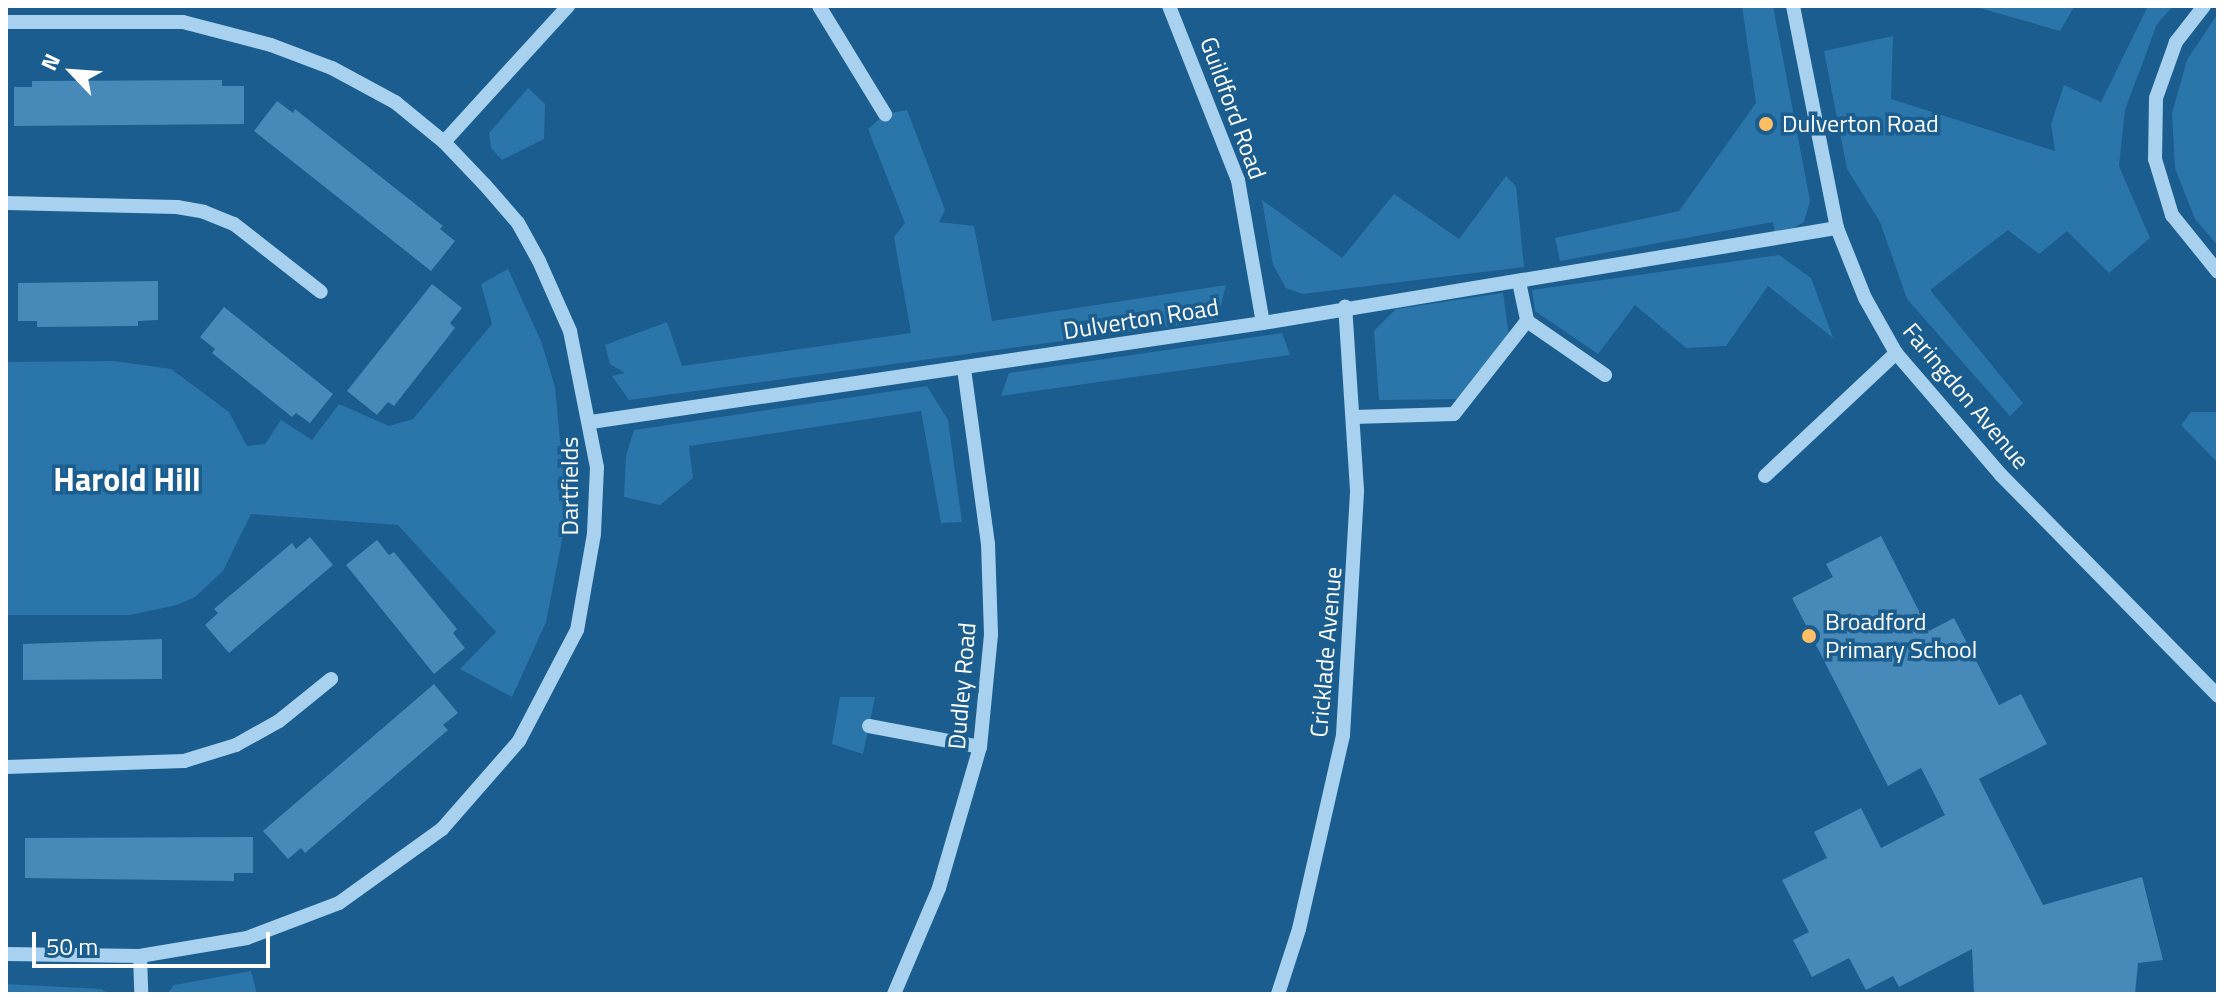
<!DOCTYPE html>
<html>
<head>
<meta charset="utf-8">
<style>
  body { margin:0 }
  #map { position:relative; width:2224px; height:1000px; overflow:hidden; background:#1a5d8e; font-family:"Titillium Web",sans-serif }
  div>[style] { position:absolute }
  .green>* { inset:0; background:#2a76aa }
  .building>* { inset:0; background:#4789b8 }
  .minor>* { height:14px; margin:-7px; padding:0 7px; transform-origin:7px; border-radius:7px; background:#a7d1ee }
  .dots>* { width:22px; height:22px; translate:-50% -50%; box-sizing:border-box; border:4px solid #1a5d8e; border-radius:50% }
  span { translate:-50% -50%; white-space:nowrap; text-align:center; line-height:1.15; -webkit-text-stroke:7px #1a5d8e; paint-order:stroke }
  .street-label { font-size:24px; color:#fff }
  .poi-label { font-size:24px; color:#fff }
  .left { translate:0 -50%; text-align:left }
  .district-label { font-size:32px; color:#fff; font-weight:700 }
  .frame { position:absolute; inset:0; border:8px solid #fff; pointer-events:none }
  .north { position:absolute; left:32px; top:32px; width:80px; height:80px; -webkit-text-stroke:6px #1a5d8e; paint-order:stroke; rotate:295deg; font-size:22px; font-weight:700; line-height:32px; text-align:center; color:#fff }
  .north::after { content:''; display:block; margin:auto; width:28px; height:36px; background:#fff; clip-path:polygon(50% 0,100% 100%,50% 72%,0 100%) }
  .scale { position:absolute; left:32px; top:932px; width:238px; height:36px; box-sizing:border-box; border:4px solid #fff; border-top:0; padding-left:10px; font-size:24px; line-height:28px; white-space:nowrap; color:#fff; -webkit-text-stroke:6px #1a5d8e; paint-order:stroke }
</style>
</head>
<body>
<div id="map">
  <div class="green">
    <div style="clip-path:polygon(1742px 6px,1773px 6px,1810px 201px,1804px 222px,1776px 238px,1773px 222px,1560px 261px,1555px 238px,1679px 211px,1756px 103px)"></div>
    <div style="clip-path:polygon(1973px 6px,2072px 6px,2074px 7px,2060px 31px)"></div>
    <div style="clip-path:polygon(2148px 6px,2173px 6px,2157px 24px,2125px 110px,2119px 166px,2150px 238px,2109px 273px,2067px 231px,2039px 254px,2008px 230px,1930px 290px,2023px 403px,2010px 416px,1907px 299px,1880px 222px,1847px 169px,1824px 51px,1893px 36px,1891px 99px,2055px 151px,2051px 124px,2064px 85px,2101px 102px)"></div>
    <div style="clip-path:polygon(2218px 13px,2218px 246px,2195px 219px,2175px 168px,2172px 113px,2187px 60px)"></div>
    <div style="clip-path:polygon(528px 88px,545px 104px,544px 139px,502px 160px,491px 148px,489px 133px)"></div>
    <div style="clip-path:polygon(907px 110px,945px 210px,939px 222px,974px 226px,992px 321px,1226px 285px,1217px 320px,629px 400px,612px 376px,625px 373px,610px 364px,605px 345px,667px 322px,682px 366px,911px 333px,894px 237px,905px 223px,868px 129px,885px 114px)"></div>
    <div style="clip-path:polygon(1506px 176px,1516px 186px,1524px 267px,1302px 294px,1286px 288px,1273px 265px,1262px 200px,1342px 258px,1394px 194px,1459px 239px)"></div>
    <div style="clip-path:polygon(1779px 255px,1811px 278px,1833px 338px,1768px 286px,1726px 346px,1686px 348px,1635px 305px,1598px 354px,1535px 311px,1532px 290px)"></div>
    <div style="clip-path:polygon(508px 269px,541px 341px,555px 387px,567px 514px,546px 622px,512px 697px,460px 669px,496px 632px,398px 525px,251px 514px,223px 571px,195px 597px,177px 605px,130px 615px,8px 615px,6px 362px,114px 361px,171px 369px,229px 412px,247px 446px,265px 444px,281px 420px,312px 440px,339px 404px,389px 426px,413px 419px,492px 324px,481px 284px)"></div>
    <div style="clip-path:polygon(1503px 293px,1509px 336px,1460px 399px,1379px 400px,1374px 331px,1396px 309px)"></div>
    <div style="clip-path:polygon(1282px 333px,1290px 355px,1001px 396px,1009px 373px)"></div>
    <div style="clip-path:polygon(927px 386px,948px 420px,962px 522px,941px 523px,921px 411px,689px 446px,693px 478px,660px 505px,624px 497px,626px 456px,634px 430px)"></div>
    <div style="clip-path:polygon(2191px 412px,2218px 412px,2218px 463px,2181px 425px)"></div>
    <div style="clip-path:polygon(840px 697px,875px 697px,863px 754px,832px 744px)"></div>
    <div style="clip-path:polygon(251px 971px,257px 994px,167px 994px,174px 985px)"></div>
    <div style="clip-path:polygon(6px 984px,101px 989px,109px 994px,6px 994px)"></div>
  </div>
  <div class="building">
    <div style="clip-path:polygon(222px 80px,222px 86px,244px 86px,244px 124px,14px 126px,14px 87px,32px 87px,32px 81px)"></div>
    <div style="clip-path:polygon(277px 101px,293px 113px,295px 109px,443px 226px,440px 229px,455px 241px,431px 271px,254px 131px)"></div>
    <div style="clip-path:polygon(158px 281px,158px 320px,138px 321px,138px 326px,37px 327px,37px 321px,18px 321px,18px 283px)"></div>
    <div style="clip-path:polygon(432px 284px,462px 308px,450px 323px,455px 328px,394px 406px,388px 402px,377px 415px,347px 391px)"></div>
    <div style="clip-path:polygon(224px 307px,333px 394px,310px 423px,296px 413px,292px 417px,212px 353px,215px 349px,200px 337px)"></div>
    <div style="clip-path:polygon(1881px 536px,1929px 631px,1954px 618px,1999px 705px,2021px 694px,2047px 744px,1979px 779px,2043px 905px,2142px 877px,2163px 960px,2138px 963px,2135px 994px,1974px 994px,1972px 949px,1899px 987px,1893px 976px,1866px 990px,1849px 958px,1812px 977px,1793px 940px,1809px 932px,1782px 880px,1827px 858px,1814px 832px,1861px 808px,1881px 848px,1945px 815px,1921px 768px,1888px 786px,1792px 598px,1833px 577px,1826px 564px)"></div>
    <div style="clip-path:polygon(310px 537px,333px 565px,229px 653px,205px 625px,218px 613px,214px 609px,292px 543px,296px 549px)"></div>
    <div style="clip-path:polygon(377px 540px,389px 555px,394px 552px,457px 629px,453px 633px,465px 648px,434px 674px,346px 565px)"></div>
    <div style="clip-path:polygon(162px 639px,162px 679px,23px 680px,23px 644px)"></div>
    <div style="clip-path:polygon(434px 684px,458px 713px,443px 725px,448px 730px,305px 853px,301px 848px,288px 859px,263px 831px)"></div>
    <div style="clip-path:polygon(253px 837px,253px 873px,234px 873px,234px 881px,25px 878px,25px 838px)"></div>
  </div>
  <div class="minor">
    <div style="left:819px;top:6px;width:127px;rotate:58.6deg"></div>
    <div style="left:1169px;top:6px;width:187px;rotate:68.4deg"></div>
    <div style="left:1238px;top:180px;width:145px;rotate:80.1deg"></div>
    <div style="left:1793px;top:6px;width:226px;rotate:78.8deg"></div>
    <div style="left:1837px;top:228px;width:75px;rotate:68.2deg"></div>
    <div style="left:1865px;top:298px;width:63px;rotate:60.6deg"></div>
    <div style="left:1896px;top:353px;width:161px;rotate:49.3deg"></div>
    <div style="left:2001px;top:475px;width:310px;rotate:45.5deg"></div>
    <div style="left:2204px;top:6px;width:46px;rotate:127.9deg"></div>
    <div style="left:2176px;top:42px;width:59px;rotate:109.7deg"></div>
    <div style="left:2156px;top:98px;width:61px;rotate:90.9deg"></div>
    <div style="left:2155px;top:159px;width:59px;rotate:73.1deg"></div>
    <div style="left:2172px;top:215px;width:73px;rotate:51.1deg"></div>
    <div style="left:6px;top:22px;width:177px"></div>
    <div style="left:183px;top:22px;width:91px;rotate:14.6deg"></div>
    <div style="left:271px;top:45px;width:65px;rotate:20.7deg"></div>
    <div style="left:332px;top:68px;width:72px;rotate:28.4deg"></div>
    <div style="left:395px;top:102px;width:63px;rotate:39.2deg"></div>
    <div style="left:444px;top:142px;width:59px;rotate:46.4deg"></div>
    <div style="left:485px;top:185px;width:50px;rotate:49deg"></div>
    <div style="left:518px;top:223px;width:43px;rotate:61.1deg"></div>
    <div style="left:539px;top:261px;width:77px;rotate:66.1deg"></div>
    <div style="left:570px;top:331px;width:139px;rotate:78.8deg"></div>
    <div style="left:597px;top:467px;width:67px;rotate:92.6deg"></div>
    <div style="left:594px;top:534px;width:97px;rotate:100deg"></div>
    <div style="left:577px;top:630px;width:125px;rotate:117.6deg"></div>
    <div style="left:519px;top:741px;width:117px;rotate:131.2deg"></div>
    <div style="left:442px;top:829px;width:127px;rotate:144.3deg"></div>
    <div style="left:339px;top:903px;width:98px;rotate:159.2deg"></div>
    <div style="left:247px;top:938px;width:109px;rotate:170.5deg"></div>
    <div style="left:140px;top:956px;width:134px;rotate:-179.1deg"></div>
    <div style="left:444px;top:142px;width:184px;rotate:-47.6deg"></div>
    <div style="left:6px;top:203px;width:171px;rotate:1.3deg"></div>
    <div style="left:177px;top:207px;width:27px;rotate:10deg"></div>
    <div style="left:204px;top:212px;width:32px;rotate:22deg"></div>
    <div style="left:234px;top:224px;width:110px;rotate:38deg"></div>
    <div style="left:1519px;top:282px;width:40px;rotate:78deg"></div>
    <div style="left:1527px;top:321px;width:95px;rotate:34.7deg"></div>
    <div style="left:1353px;top:417px;width:101px;rotate:-1.7deg"></div>
    <div style="left:1454px;top:414px;width:118px;rotate:-51.9deg"></div>
    <div style="left:591px;top:422px;width:679px;rotate:-8.38deg"></div>
    <div style="left:1263px;top:323px;width:582px;rotate:-9.4deg"></div>
    <div style="left:1765px;top:476px;width:180px;rotate:-43.2deg"></div>
    <div style="left:869px;top:726px;width:113px;rotate:10.7deg"></div>
    <div style="left:6px;top:767px;width:178px;rotate:-1.9deg"></div>
    <div style="left:184px;top:761px;width:54px;rotate:-17.1deg"></div>
    <div style="left:236px;top:745px;width:49px;rotate:-29.2deg"></div>
    <div style="left:279px;top:721px;width:67px;rotate:-38.9deg"></div>
    <div style="left:140px;top:956px;width:38px;rotate:88deg"></div>
    <div style="left:894px;top:994px;width:115px;rotate:-67deg"></div>
    <div style="left:939px;top:888px;width:147px;rotate:-73.8deg"></div>
    <div style="left:980px;top:747px;width:114px;rotate:-84.4deg"></div>
    <div style="left:991px;top:634px;width:90px;rotate:-91.9deg"></div>
    <div style="left:988px;top:544px;width:178px;rotate:-97.8deg"></div>
    <div style="left:1278px;top:994px;width:68px;rotate:-72.1deg"></div>
    <div style="left:1299px;top:929px;width:199px;rotate:-77.2deg"></div>
    <div style="left:1343px;top:735px;width:245px;rotate:-86.7deg"></div>
    <div style="left:1357px;top:490px;width:184px;rotate:-93.7deg"></div>
  </div>
  <div class="dots">
    <div style="left:1766px;top:124px;background:#ffbd64"></div>
    <div style="left:1809px;top:636px;background:#ffbd64"></div>
  </div>
  <div class="street-label">
    <span style="left:1233px;top:108px;rotate:70deg">Guildford Road</span>
    <span style="left:1141px;top:319px;rotate:-9deg">Dulverton Road</span>
    <span style="left:1966px;top:396px;rotate:50deg">Faringdon Avenue</span>
    <span style="left:570px;top:486px;rotate:-90deg">Dartfields</span>
    <span style="left:1326px;top:652px;rotate:-85deg">Cricklade Avenue</span>
    <span style="left:962px;top:686px;rotate:-85deg">Dudley Road</span>
  </div>
  <div class="poi-label">
    <span class="left" style="left:1782px;top:124px">Dulverton Road</span>
    <span class="left" style="left:1825px;top:636px">Broadford<br>Primary School</span>
  </div>
  <div class="district-label">
    <span style="left:127px;top:479px">Harold Hill</span>
  </div>
  <div class="frame"></div>
  <div class="north">N</div>
  <div class="scale">50 m</div>
</div>
</body>
</html>
